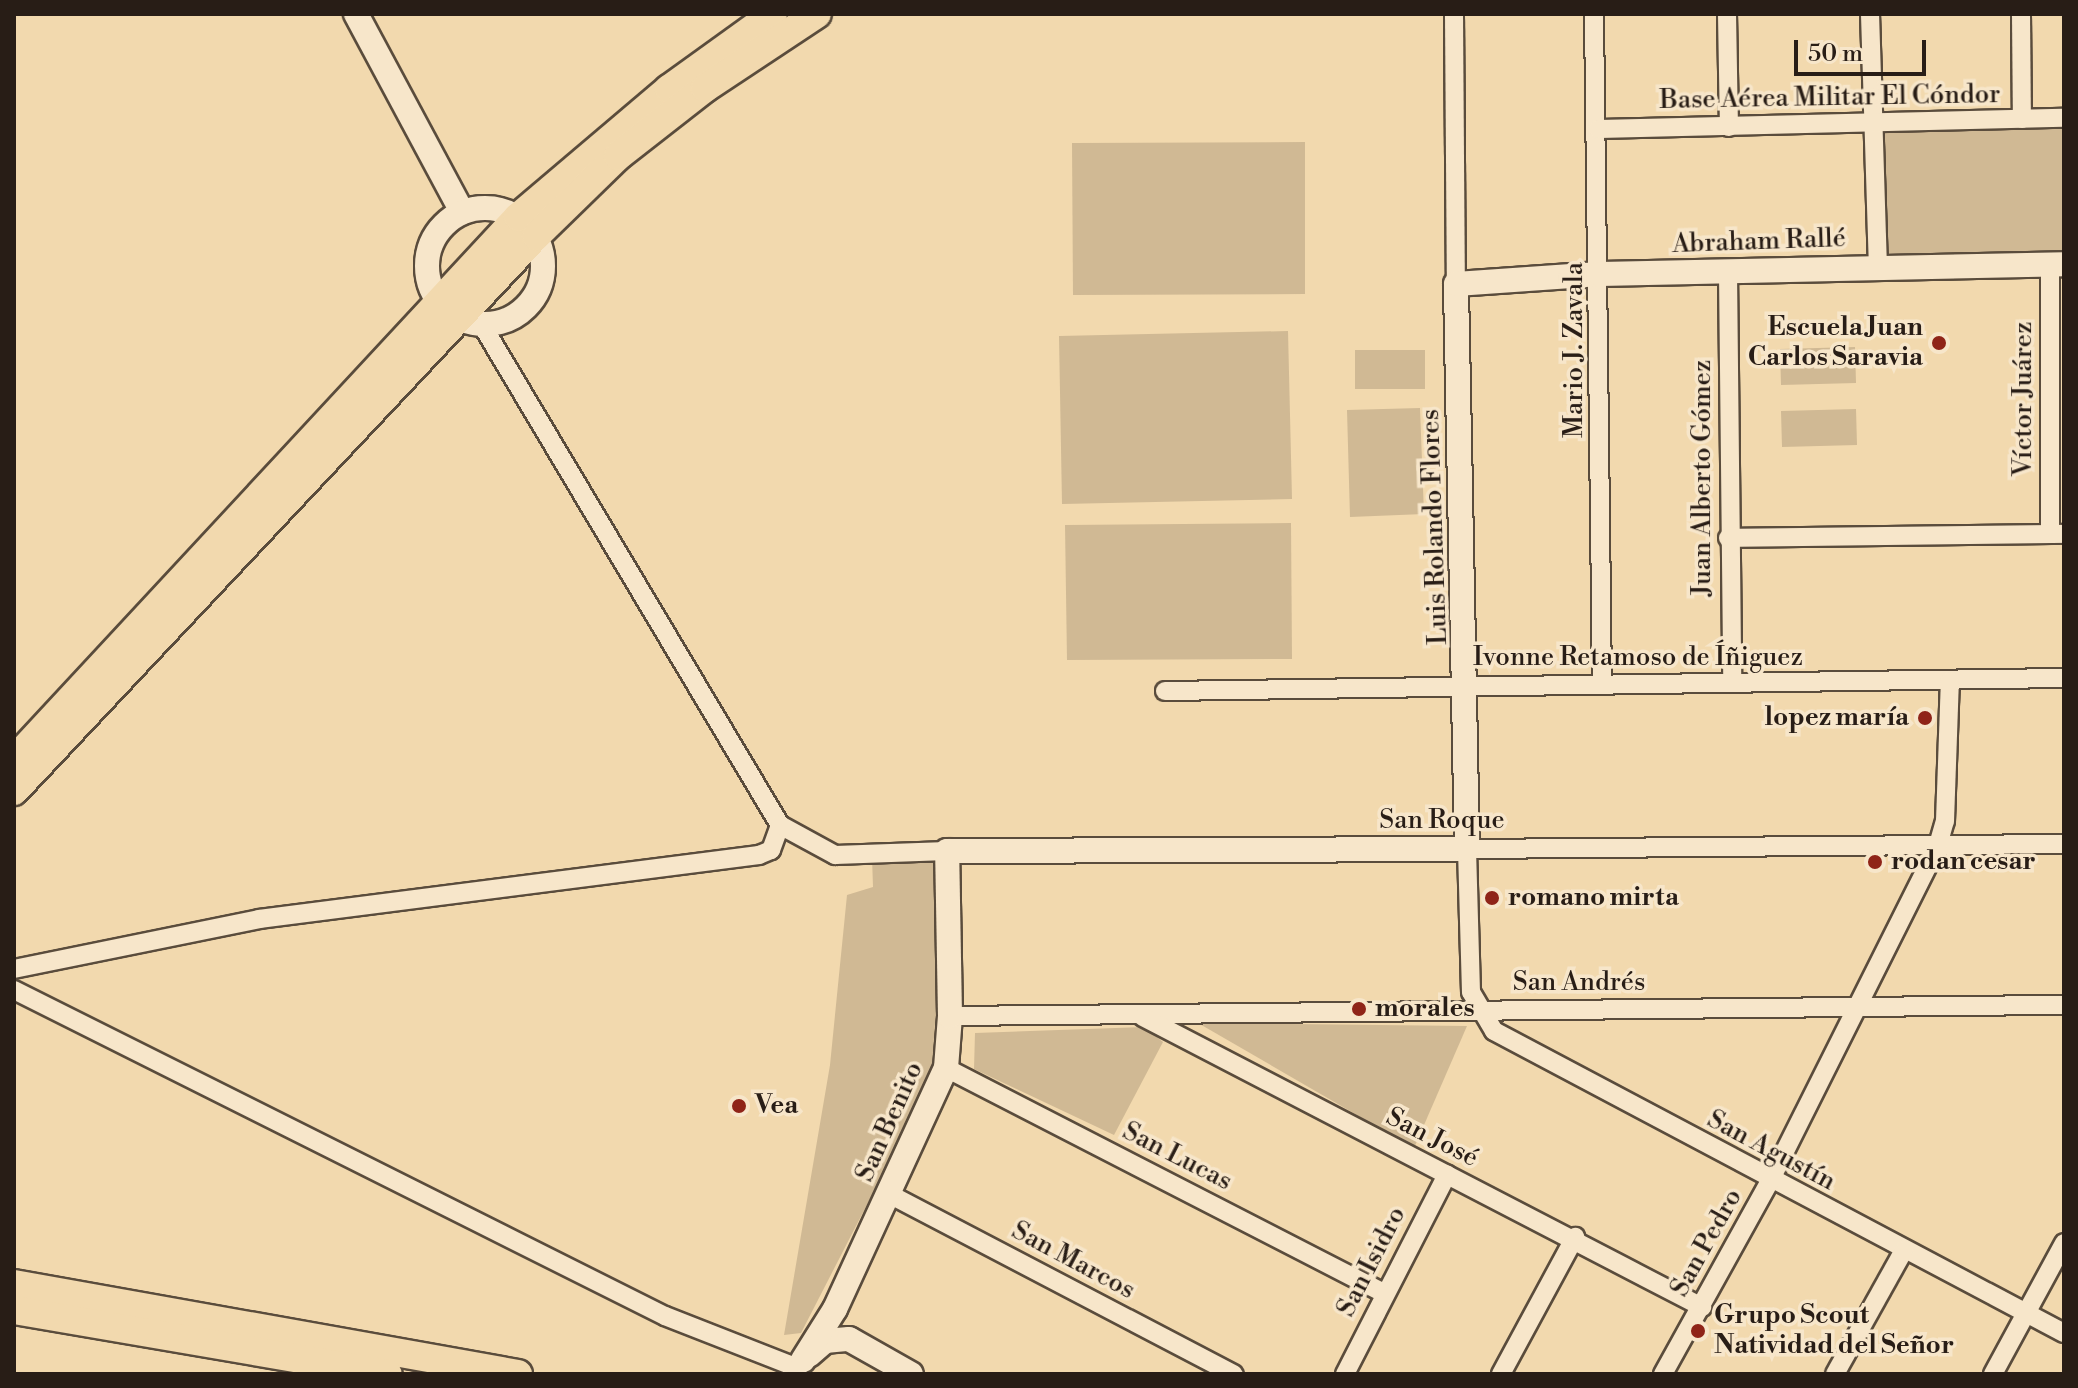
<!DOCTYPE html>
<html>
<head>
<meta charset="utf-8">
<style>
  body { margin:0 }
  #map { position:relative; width:2078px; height:1388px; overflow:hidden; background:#f2d9ae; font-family:"Libre Bodoni",serif }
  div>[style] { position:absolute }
  .green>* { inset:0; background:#d0b994 }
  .roads { filter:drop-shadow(2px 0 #5a4c3c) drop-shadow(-2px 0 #5a4c3c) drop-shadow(0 2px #5a4c3c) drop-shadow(0 -2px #5a4c3c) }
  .street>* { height:18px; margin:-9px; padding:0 9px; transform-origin:9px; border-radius:9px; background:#f7e6ca }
  .secondary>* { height:24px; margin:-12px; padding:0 12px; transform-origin:12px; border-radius:12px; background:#f7e6ca }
  .secondary>.ring { margin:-12px; padding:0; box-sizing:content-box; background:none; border:24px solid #f7e6ca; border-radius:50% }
  .primary>* { height:28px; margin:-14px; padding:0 14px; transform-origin:14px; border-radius:14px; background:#f2d9ae }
  .dots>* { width:22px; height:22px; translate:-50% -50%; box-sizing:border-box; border:4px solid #f7e6ca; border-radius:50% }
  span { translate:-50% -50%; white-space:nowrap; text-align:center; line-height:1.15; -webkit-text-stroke:7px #f7e6ca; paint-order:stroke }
  .street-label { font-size:26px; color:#281d16 }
  .poi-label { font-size:26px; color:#281d16; font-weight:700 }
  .right { translate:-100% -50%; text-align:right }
  .left { translate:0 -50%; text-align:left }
  .frame { position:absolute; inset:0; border:16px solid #281d16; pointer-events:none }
  .scale { position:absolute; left:1794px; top:40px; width:132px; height:36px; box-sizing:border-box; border:4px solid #281d16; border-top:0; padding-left:10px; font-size:24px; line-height:28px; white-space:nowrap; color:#281d16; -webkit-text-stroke:6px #f7e6ca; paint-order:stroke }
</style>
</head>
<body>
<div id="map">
  <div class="green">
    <div style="clip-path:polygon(2064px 120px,2064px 263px,1879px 266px,1872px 125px)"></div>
    <div style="clip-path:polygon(1305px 142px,1305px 294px,1073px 295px,1072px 143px)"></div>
    <div style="clip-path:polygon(1288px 331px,1292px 499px,1062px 504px,1059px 336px)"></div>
    <div style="clip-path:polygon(1855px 347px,1856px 383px,1781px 385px,1780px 349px)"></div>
    <div style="clip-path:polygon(1355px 350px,1425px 350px,1425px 389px,1355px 389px)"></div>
    <div style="clip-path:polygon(1420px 408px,1424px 514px,1350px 517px,1347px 410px)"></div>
    <div style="clip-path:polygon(1856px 409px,1857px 445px,1782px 447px,1781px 411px)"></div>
    <div style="clip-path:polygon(1291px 523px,1292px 659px,1067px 660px,1065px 525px)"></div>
    <div style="clip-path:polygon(947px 851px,931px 1080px,801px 1333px,784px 1335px,830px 1065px,847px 895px,873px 887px,872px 857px)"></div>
    <div style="clip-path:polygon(1198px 1023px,1467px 1026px,1414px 1148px)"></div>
    <div style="clip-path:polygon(1144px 1027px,1163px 1042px,1114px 1135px,974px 1069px,975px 1033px)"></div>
  </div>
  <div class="roads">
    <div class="street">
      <div style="left:1454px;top:14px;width:270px;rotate:89.6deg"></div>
      <div style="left:1594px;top:14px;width:671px;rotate:89.32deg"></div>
      <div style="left:1727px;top:14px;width:113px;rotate:89deg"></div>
      <div style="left:1870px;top:14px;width:253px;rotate:88.2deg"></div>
      <div style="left:2021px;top:14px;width:105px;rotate:89.5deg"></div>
      <div style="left:1598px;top:129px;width:466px;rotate:-1.4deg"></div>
      <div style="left:2050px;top:264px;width:270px;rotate:90deg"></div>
      <div style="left:1728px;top:272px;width:411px;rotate:89.4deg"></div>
      <div style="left:482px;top:325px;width:582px;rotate:59.21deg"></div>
      <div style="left:1728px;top:538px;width:336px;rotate:-0.7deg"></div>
      <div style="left:1165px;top:691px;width:899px;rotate:-0.83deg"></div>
      <div style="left:2064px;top:844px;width:597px;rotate:179.52deg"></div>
      <div style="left:1467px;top:849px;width:143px;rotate:88.4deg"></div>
      <div style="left:1471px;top:992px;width:45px;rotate:59.5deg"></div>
      <div style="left:1494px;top:1031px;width:645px;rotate:27.92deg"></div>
      <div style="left:14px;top:969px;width:250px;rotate:-11.5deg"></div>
      <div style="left:259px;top:919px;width:504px;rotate:-7.29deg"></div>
      <div style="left:759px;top:855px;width:13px;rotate:-23deg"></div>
      <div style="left:771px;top:850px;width:27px;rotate:-70deg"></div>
      <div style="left:780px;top:825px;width:63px;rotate:28.6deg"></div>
      <div style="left:835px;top:855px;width:112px;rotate:-2deg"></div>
      <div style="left:14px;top:990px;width:728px;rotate:26.6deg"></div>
      <div style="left:665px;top:1316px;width:143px;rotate:21.4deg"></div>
      <div style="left:950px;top:1016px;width:1114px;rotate:-0.57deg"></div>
      <div style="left:1143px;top:1017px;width:630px;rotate:27.42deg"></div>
      <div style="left:946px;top:1068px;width:492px;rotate:27.2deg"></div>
      <div style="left:889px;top:1194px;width:389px;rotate:27.6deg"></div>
      <div style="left:1345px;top:1374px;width:224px;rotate:-62.9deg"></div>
      <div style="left:1501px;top:1374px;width:156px;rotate:-61.6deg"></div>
      <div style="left:1663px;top:1374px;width:221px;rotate:-61deg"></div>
      <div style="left:1770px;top:1181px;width:376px;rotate:-63.4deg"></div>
      <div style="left:1938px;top:845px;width:25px;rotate:-74deg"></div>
      <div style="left:1945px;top:821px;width:140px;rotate:-88deg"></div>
      <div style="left:1835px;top:1374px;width:142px;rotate:-60.9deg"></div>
      <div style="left:1993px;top:1374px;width:149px;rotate:-61.5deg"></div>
    </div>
    <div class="secondary">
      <div style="left:356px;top:14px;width:225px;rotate:61.8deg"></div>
      <div class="ring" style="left:427px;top:208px;width:92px;height:92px"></div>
      <div style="left:809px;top:1355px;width:21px;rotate:-41deg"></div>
      <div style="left:825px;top:1341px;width:24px;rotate:-5deg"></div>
      <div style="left:849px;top:1339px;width:71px;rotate:29.4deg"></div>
      <div style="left:803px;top:1360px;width:60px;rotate:-57.9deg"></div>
      <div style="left:835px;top:1309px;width:265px;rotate:-65.3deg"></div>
      <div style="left:946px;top:1068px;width:52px;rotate:-85.6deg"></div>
      <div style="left:950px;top:1016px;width:165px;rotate:-91deg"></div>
      <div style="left:947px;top:851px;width:520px;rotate:-0.22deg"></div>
      <div style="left:1467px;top:849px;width:565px;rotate:-91.12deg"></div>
      <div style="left:1456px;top:284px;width:144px;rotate:-4deg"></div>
      <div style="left:1600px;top:274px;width:464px;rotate:-1.2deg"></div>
    </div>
    <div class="primary">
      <div style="left:14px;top:760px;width:741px;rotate:-47.13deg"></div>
      <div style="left:518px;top:217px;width:198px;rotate:-40.3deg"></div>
      <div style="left:669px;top:89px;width:128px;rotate:-35.8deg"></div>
      <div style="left:14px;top:791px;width:762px;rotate:-46.76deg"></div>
      <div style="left:536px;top:236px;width:115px;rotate:-44.3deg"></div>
      <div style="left:618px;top:156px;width:110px;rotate:-38deg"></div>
      <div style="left:705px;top:88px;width:134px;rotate:-33.5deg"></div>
      <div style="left:14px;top:1284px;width:512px;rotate:10.12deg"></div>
      <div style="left:14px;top:1310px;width:379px;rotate:9.7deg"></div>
    </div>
  </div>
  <div class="dots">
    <div style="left:1939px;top:343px;background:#8f2418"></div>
    <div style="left:1925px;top:718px;background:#8f2418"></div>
    <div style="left:1875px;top:862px;background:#8f2418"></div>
    <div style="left:1492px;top:898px;background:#8f2418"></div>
    <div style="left:1359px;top:1009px;background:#8f2418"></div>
    <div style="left:739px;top:1106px;background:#8f2418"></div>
    <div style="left:1698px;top:1331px;background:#8f2418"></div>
  </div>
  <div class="street-label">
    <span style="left:1830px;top:98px;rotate:-1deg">Base Aérea Militar El Cóndor</span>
    <span style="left:1759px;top:242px;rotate:-2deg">Abraham Rallé</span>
    <span style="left:1575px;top:350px;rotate:-90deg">Mario J. Zavala</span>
    <span style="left:2024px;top:399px;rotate:-90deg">Víctor Juárez</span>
    <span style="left:1703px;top:478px;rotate:-90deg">Juan Alberto Gómez</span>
    <span style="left:1435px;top:527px;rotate:-92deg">Luis Rolando Flores</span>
    <span style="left:1638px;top:658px">Ivonne Retamoso de Íñiguez</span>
    <span style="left:1442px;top:821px">San Roque</span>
    <span style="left:1579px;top:983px">San Andrés</span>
    <span style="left:890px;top:1122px;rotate:-66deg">San Benito</span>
    <span style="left:1432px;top:1138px;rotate:27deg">San José</span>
    <span style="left:1771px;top:1151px;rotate:28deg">San Agustín</span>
    <span style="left:1177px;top:1157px;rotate:27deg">San Lucas</span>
    <span style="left:1707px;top:1243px;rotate:-61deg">San Pedro</span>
    <span style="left:1073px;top:1261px;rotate:28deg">San Marcos</span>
    <span style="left:1372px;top:1262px;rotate:-63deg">San Isidro</span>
  </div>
  <div class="poi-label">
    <span class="right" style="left:1923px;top:343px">Escuela Juan<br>Carlos Saravia</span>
    <span class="right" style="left:1909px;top:718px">lopez maría</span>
    <span class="left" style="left:1891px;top:862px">rodan cesar</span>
    <span class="left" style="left:1508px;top:898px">romano mirta</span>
    <span class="left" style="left:1375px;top:1009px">morales</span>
    <span class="left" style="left:755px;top:1106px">Vea</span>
    <span class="left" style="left:1714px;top:1331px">Grupo Scout<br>Natividad del Señor</span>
  </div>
  <div class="frame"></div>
  <div class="scale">50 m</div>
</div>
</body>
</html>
